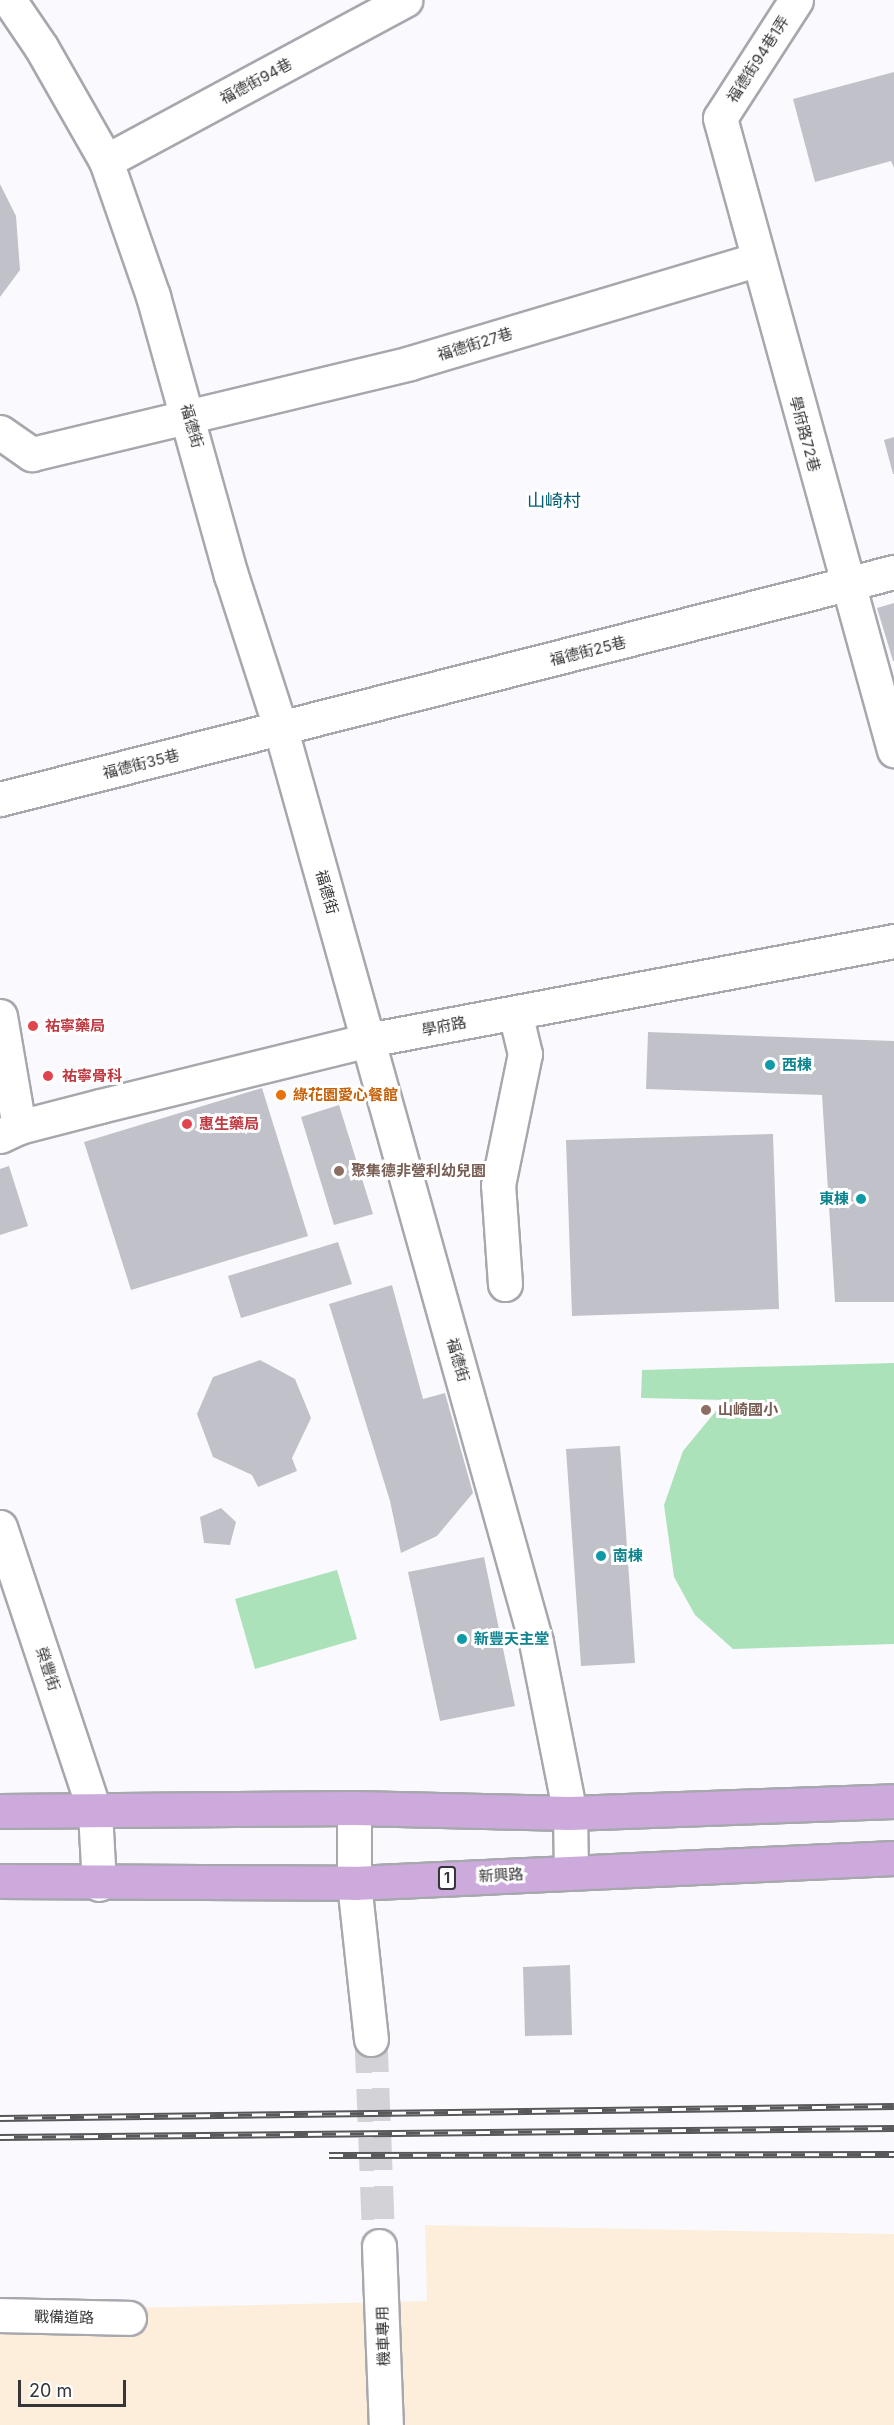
<!DOCTYPE html>
<html>
<head>
<meta charset="utf-8">
<style>
  body { margin:0 }
  #map { position:relative; width:894px; height:2425px; overflow:hidden; background:#fafafe; font-family:Inter,"Noto Sans TC",sans-serif }
  div>[style] { position:absolute }
  .industrial>* { inset:0; background:#fceedb }
  .green>* { inset:0; background:#abe2b9 }
  .building>* { inset:0; background:#c1c2c9 }
  .minor-tunnel>* { height:33px; margin-top:-16.5px; transform-origin:0; background:repeating-linear-gradient(90deg,#d3d3d7 0 33px,transparent 0 49px) }
  .roads { filter:drop-shadow(2px 0 #a7a7ae) drop-shadow(-2px 0 #a7a7ae) drop-shadow(0 2px #a7a7ae) drop-shadow(0 -2px #a7a7ae) }
  .minor>* { height:33px; margin:-16.5px; padding:0 16.5px; transform-origin:16.5px; border-radius:16.5px; background:#fff }
  .major>* { height:33px; margin:-16.5px; padding:0 16.5px; transform-origin:16.5px; border-radius:16.5px; background:#ccaadc }
  .rail>* { height:7px; margin-top:-3.5px; transform-origin:0; background:repeating-linear-gradient(90deg,#fff 0 14px,#58585b 0 28px); box-sizing:border-box; border-block:2px solid #58585b }
  .dots>* { width:16px; height:16px; translate:-50% -50%; box-sizing:border-box; border:3px solid #fff; border-radius:50% }
  span { translate:-50% -50%; white-space:nowrap; text-align:center; line-height:1.15; -webkit-text-stroke:6px #fff; paint-order:stroke }
  .shield-label span { padding:2px 4px; background:#fff; border:2px solid; border-radius:4px; -webkit-text-stroke-width:0 }
  .shield-label { font-size:14px; color:#363639; font-weight:700 }
  .street-label { font-size:15px; color:#363639 }
  .health-label { font-size:15px; color:#be3a42; font-weight:700 }
  .left { translate:0 -50%; text-align:left }
  .culture-label { font-size:15px; color:#0d838f; font-weight:700 }
  .right { translate:-100% -50%; text-align:right }
  .food-label { font-size:15px; color:#c56008; font-weight:700 }
  .education-label { font-size:15px; color:#785e54; font-weight:700 }
  .quarter-label { font-size:18px; color:#045c72 }
  .scale { position:absolute; left:18px; top:2380px; width:108px; height:27px; box-sizing:border-box; border:3px solid #363639; border-top:0; padding-left:8px; font-size:18px; line-height:21px; white-space:nowrap; color:#363639; -webkit-text-stroke:4px #fff; paint-order:stroke }
</style>
</head>
<body>
<div id="map">
  <div class="industrial">
    <div style="clip-path:polygon(425px 2225px,894px 2234px,894px 2425px,0 2425px,0 2311px,427px 2301px)"></div>
  </div>
  <div class="green">
    <div style="clip-path:polygon(894px 1363px,894px 1644px,733px 1649px,695px 1615px,674px 1577px,664px 1505px,683px 1451px,725px 1400px,641px 1398px,642px 1370px)"></div>
    <div style="clip-path:polygon(337px 1570px,357px 1639px,255px 1669px,235px 1599px)"></div>
  </div>
  <div class="building">
    <div style="clip-path:polygon(894px 72px,894px 168px,891px 161px,815px 182px,793px 99px)"></div>
    <div style="clip-path:polygon(0 184px,16px 216px,20px 270px,0 297px)"></div>
    <div style="clip-path:polygon(894px 437px,894px 474px,893px 474px,884px 440px)"></div>
    <div style="clip-path:polygon(894px 603px,894px 661px,893px 661px,877px 608px)"></div>
    <div style="clip-path:polygon(648px 1032px,894px 1041px,894px 1302px,835px 1302px,822px 1095px,646px 1089px)"></div>
    <div style="clip-path:polygon(262px 1088px,308px 1236px,131px 1290px,84px 1142px)"></div>
    <div style="clip-path:polygon(339px 1105px,373px 1214px,334px 1225px,301px 1117px)"></div>
    <div style="clip-path:polygon(773px 1134px,779px 1309px,572px 1316px,566px 1140px)"></div>
    <div style="clip-path:polygon(9px 1166px,28px 1226px,0 1235px,0 1169px)"></div>
    <div style="clip-path:polygon(338px 1242px,352px 1284px,241px 1318px,228px 1276px)"></div>
    <div style="clip-path:polygon(392px 1285px,423px 1399px,445px 1393px,473px 1493px,437px 1536px,401px 1553px,390px 1501px,329px 1304px)"></div>
    <div style="clip-path:polygon(260px 1360px,295px 1379px,311px 1418px,292px 1458px,297px 1471px,258px 1487px,252px 1475px,213px 1457px,197px 1414px,213px 1377px)"></div>
    <div style="clip-path:polygon(620px 1446px,635px 1663px,581px 1666px,566px 1449px)"></div>
    <div style="clip-path:polygon(221px 1508px,236px 1522px,230px 1545px,204px 1543px,200px 1517px)"></div>
    <div style="clip-path:polygon(484px 1557px,515px 1706px,440px 1721px,408px 1572px)"></div>
    <div style="clip-path:polygon(570px 1965px,572px 2035px,525px 2036px,523px 1967px)"></div>
  </div>
  <div class="minor-tunnel">
    <div style="left:371px;top:2039px;width:207px;rotate:87.8deg"></div>
  </div>
  <div class="roads">
    <div class="minor">
      <div style="left:9px;top:0;width:57px;rotate:55.8deg"></div>
      <div style="left:41px;top:47px;width:131px;rotate:60.3deg"></div>
      <div style="left:106px;top:161px;width:143px;rotate:70.8deg"></div>
      <div style="left:153px;top:296px;width:290px;rotate:74.4deg"></div>
      <div style="left:231px;top:575px;width:163px;rotate:72.1deg"></div>
      <div style="left:281px;top:730px;width:947px;rotate:74.38deg"></div>
      <div style="left:536px;top:1642px;width:174px;rotate:78.8deg"></div>
      <div style="left:570px;top:1813px;width:58px;rotate:89deg"></div>
      <div style="left:796px;top:0;width:140px;rotate:122.8deg"></div>
      <div style="left:720px;top:118px;width:656px;rotate:74.61deg"></div>
      <div style="left:106px;top:161px;width:340px;rotate:-28.3deg"></div>
      <div style="left:0;top:432px;width:39px;rotate:35deg"></div>
      <div style="left:32px;top:454px;width:389px;rotate:-13.5deg"></div>
      <div style="left:410px;top:363px;width:363px;rotate:-16.6deg"></div>
      <div style="left:0;top:799px;width:922px;rotate:-14.25deg"></div>
      <div style="left:0;top:1016px;width:113px;rotate:80.3deg"></div>
      <div style="left:0;top:1136px;width:21px;rotate:-25deg"></div>
      <div style="left:19px;top:1127px;width:84px;rotate:-14.5deg"></div>
      <div style="left:100px;top:1106px;width:276px;rotate:-13.8deg"></div>
      <div style="left:368px;top:1040px;width:535px;rotate:-10.66deg"></div>
      <div style="left:505px;top:1284px;width:99px;rotate:-94deg"></div>
      <div style="left:498px;top:1185px;width:134px;rotate:-78.4deg"></div>
      <div style="left:525px;top:1054px;width:42px;rotate:-103.7deg"></div>
      <div style="left:0;top:1527px;width:300px;rotate:71.6deg"></div>
      <div style="left:95px;top:1812px;width:72px;rotate:86.8deg"></div>
      <div style="left:354px;top:1808px;width:75px;rotate:90deg"></div>
      <div style="left:354px;top:1883px;width:157px;rotate:83.8deg"></div>
      <div style="left:379px;top:2246px;width:179px;rotate:87.8deg"></div>
      <div style="left:0;top:2315px;width:129px;rotate:1.3deg"></div>
    </div>
    <div class="major">
      <div style="left:0;top:1811px;width:354px;rotate:-0.5deg"></div>
      <div style="left:354px;top:1808px;width:216px;rotate:1.3deg"></div>
      <div style="left:570px;top:1813px;width:324px;rotate:-2.1deg"></div>
      <div style="left:0;top:1881px;width:354px;rotate:0.3deg"></div>
      <div style="left:354px;top:1883px;width:541px;rotate:-2.65deg"></div>
    </div>
  </div>
  <div class="rail">
    <div style="left:0;top:2118px;width:894px;rotate:-0.77deg"></div>
    <div style="left:0;top:2137px;width:894px;rotate:-0.58deg"></div>
    <div style="left:329px;top:2155px;width:565px;rotate:-0.1deg"></div>
  </div>
  <div class="dots">
    <div style="left:33px;top:1026px;background:#e0444e"></div>
    <div style="left:770px;top:1065px;background:#0f9aa8"></div>
    <div style="left:48px;top:1076px;background:#e0444e"></div>
    <div style="left:281px;top:1095px;background:#e8710a"></div>
    <div style="left:187px;top:1124px;background:#e0444e"></div>
    <div style="left:339px;top:1171px;background:#8d6e63"></div>
    <div style="left:861px;top:1199px;background:#0f9aa8"></div>
    <div style="left:706px;top:1410px;background:#8d6e63"></div>
    <div style="left:601px;top:1556px;background:#0f9aa8"></div>
    <div style="left:462px;top:1639px;background:#0f9aa8"></div>
  </div>
  <div class="shield-label">
    <span style="left:447px;top:1878px">1</span>
  </div>
  <div class="street-label">
    <span style="left:758px;top:59px;rotate:-57deg">福德街94巷1弄</span>
    <span style="left:256px;top:81px;rotate:-28deg">福德街94巷</span>
    <span style="left:475px;top:344px;rotate:-17deg">福德街27巷</span>
    <span style="left:192px;top:426px;rotate:74deg">福德街</span>
    <span style="left:805px;top:434px;rotate:75deg">學府路72巷</span>
    <span style="left:588px;top:651px;rotate:-14deg">福德街25巷</span>
    <span style="left:141px;top:764px;rotate:-14deg">福德街35巷</span>
    <span style="left:327px;top:892px;rotate:74deg">福德街</span>
    <span style="left:444px;top:1026px;rotate:-11deg">學府路</span>
    <span style="left:458px;top:1360px;rotate:74deg">福德街</span>
    <span style="left:48px;top:1669px;rotate:72deg">榮豐街</span>
    <span style="left:501px;top:1875px;rotate:-3deg">新興路</span>
    <span style="left:64px;top:2317px;rotate:1deg">戰備道路</span>
    <span style="left:383px;top:2336px;rotate:-92deg">機車專用</span>
  </div>
  <div class="health-label">
    <span class="left" style="left:45px;top:1026px">祐寧藥局</span>
    <span class="left" style="left:62px;top:1076px">祐寧骨科</span>
    <span class="left" style="left:199px;top:1124px">惠生藥局</span>
  </div>
  <div class="culture-label">
    <span class="left" style="left:782px;top:1065px">西棟</span>
    <span class="right" style="left:849px;top:1199px">東棟</span>
    <span class="left" style="left:613px;top:1556px">南棟</span>
    <span class="left" style="left:474px;top:1639px">新豐天主堂</span>
  </div>
  <div class="food-label">
    <span class="left" style="left:293px;top:1095px">綠花園愛心餐館</span>
  </div>
  <div class="education-label">
    <span class="left" style="left:351px;top:1171px">聚集德非營利幼兒園</span>
    <span class="left" style="left:718px;top:1410px">山崎國小</span>
  </div>
  <div class="quarter-label">
    <span style="left:554px;top:501px">山崎村</span>
  </div>
  <div class="scale">20 m</div>
</div>
</body>
</html>
